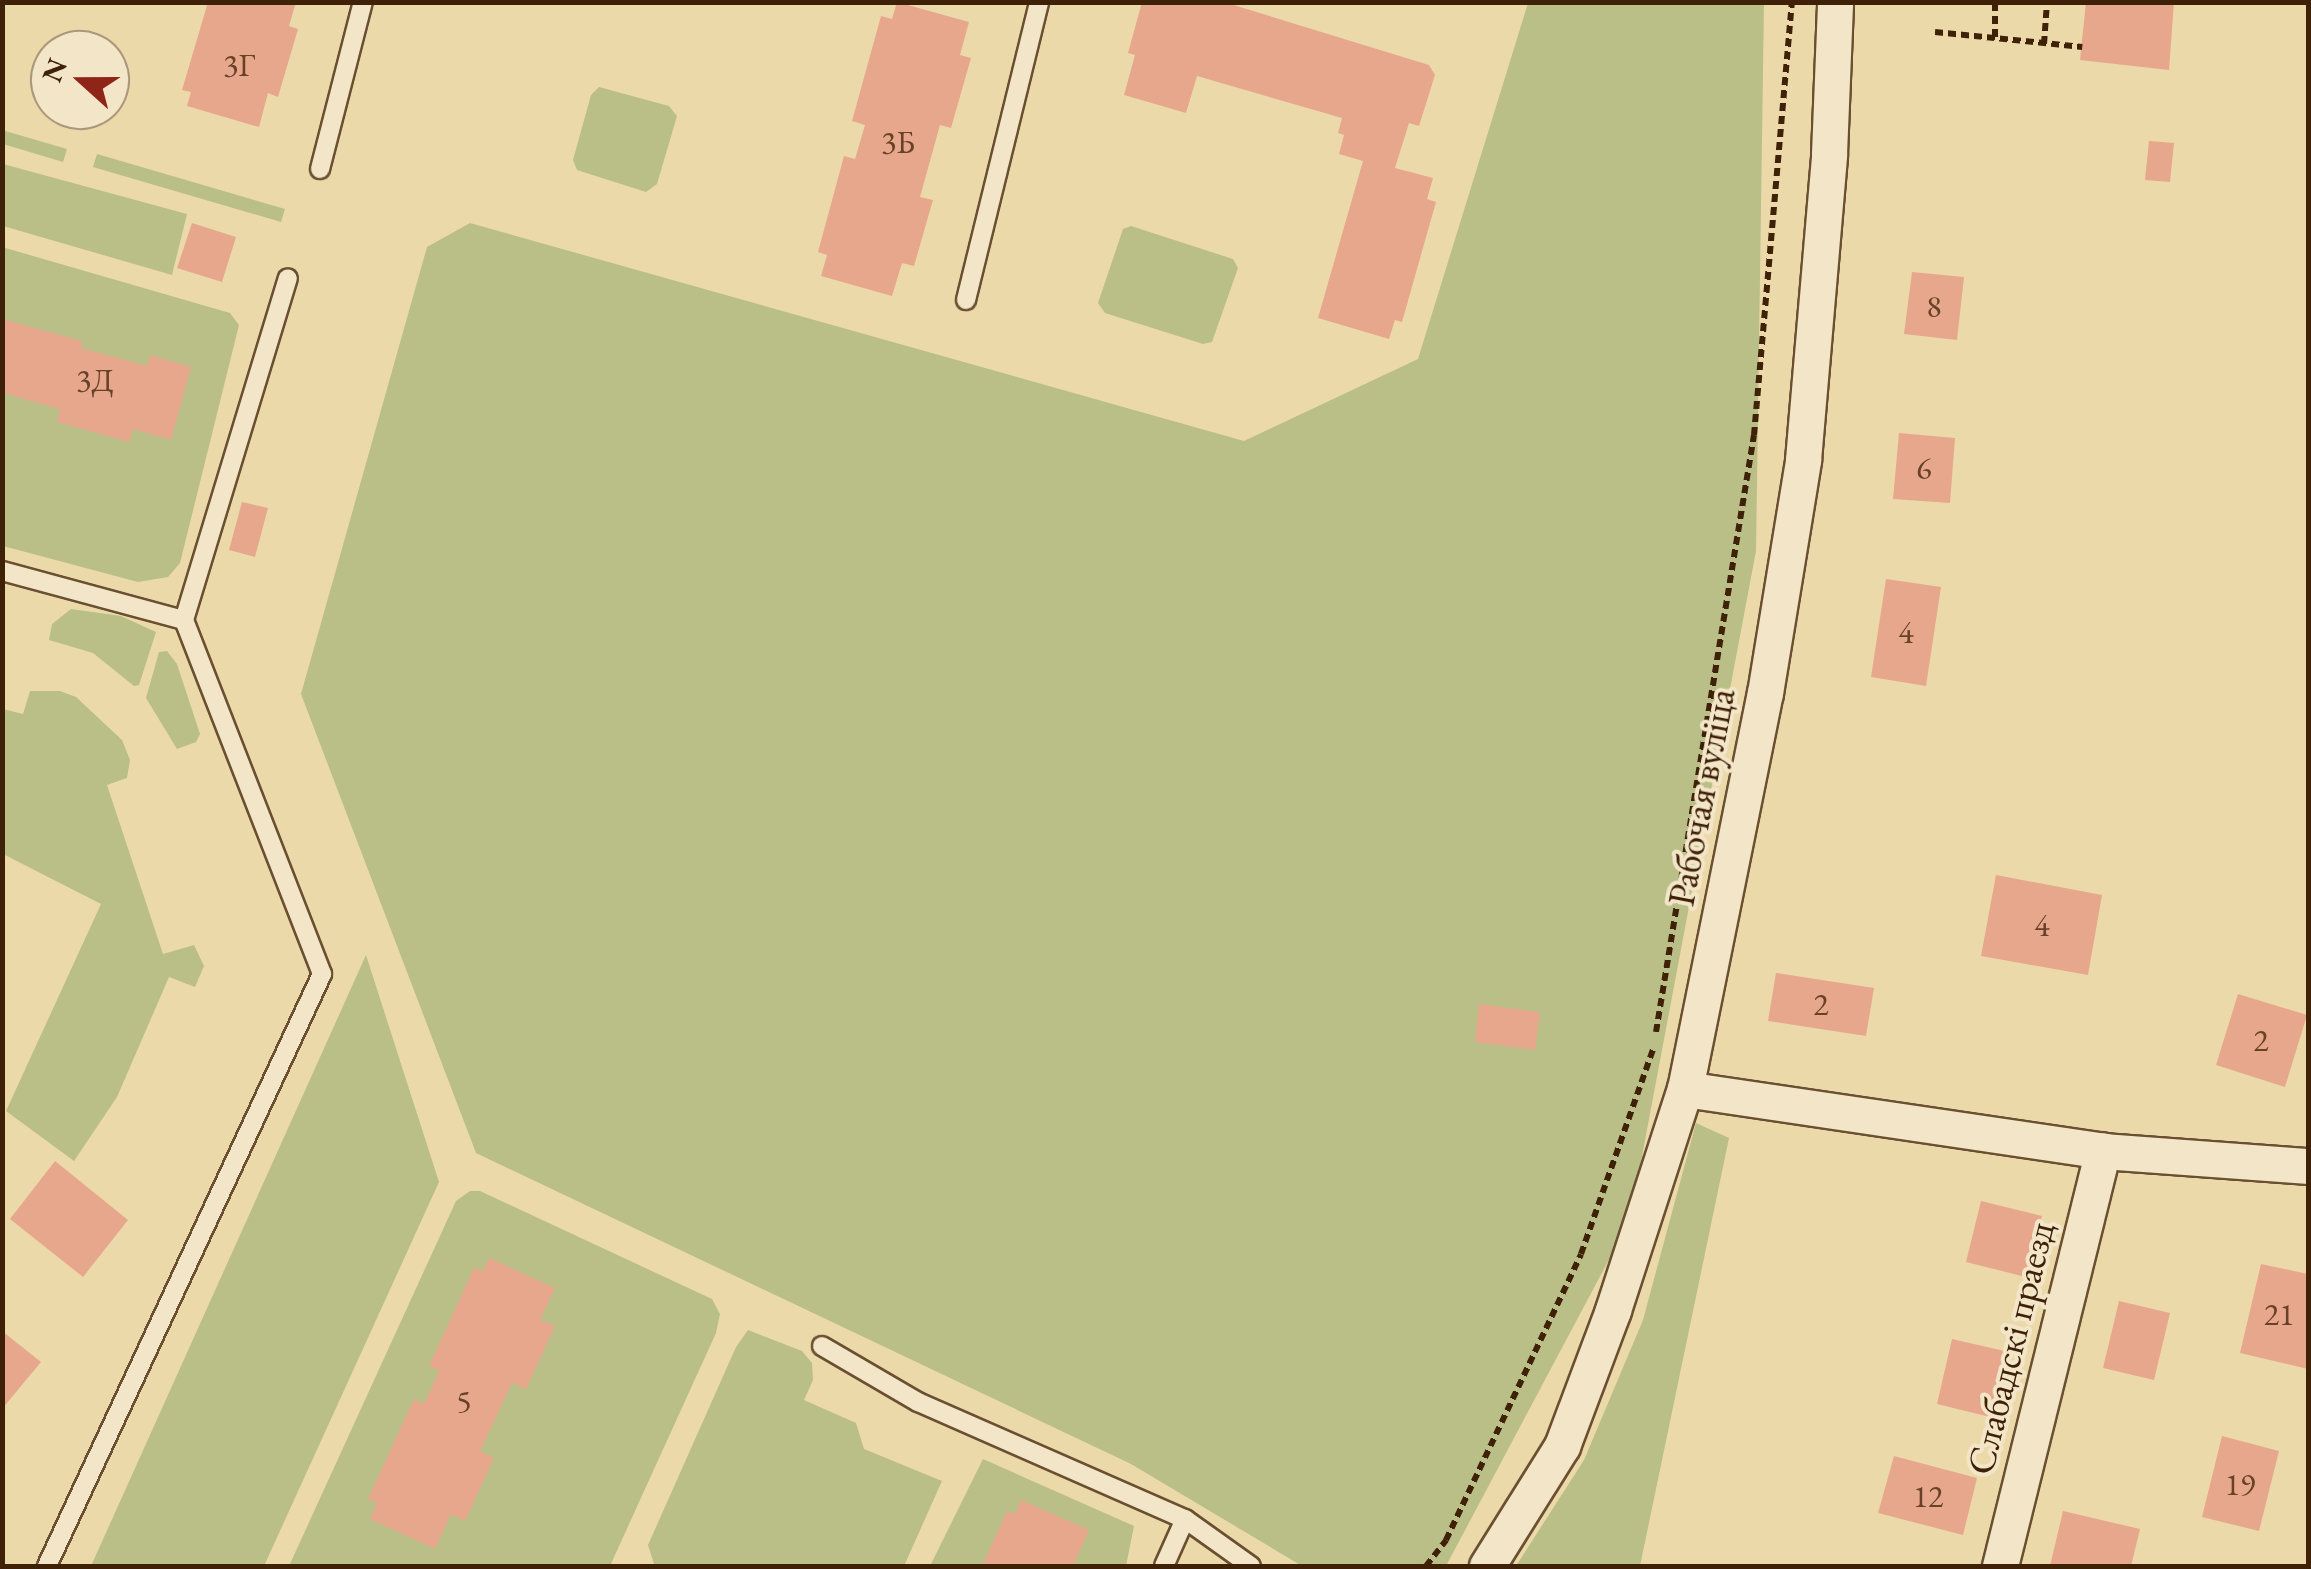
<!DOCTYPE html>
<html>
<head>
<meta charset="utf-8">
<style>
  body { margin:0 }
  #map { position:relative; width:2311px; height:1569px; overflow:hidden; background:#ecd9aa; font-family:"EB Garamond",serif }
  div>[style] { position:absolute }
  .green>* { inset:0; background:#b9bf87 }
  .building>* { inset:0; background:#e7a78d }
  .path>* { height:6px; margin-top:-3px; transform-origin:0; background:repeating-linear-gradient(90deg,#3e2107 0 8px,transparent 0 13px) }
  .roads { filter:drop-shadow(2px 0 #6a4f30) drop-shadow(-2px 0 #6a4f30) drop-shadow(0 2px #6a4f30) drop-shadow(0 -2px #6a4f30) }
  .lane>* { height:18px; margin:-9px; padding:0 9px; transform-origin:9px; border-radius:9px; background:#f3e6c8 }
  .street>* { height:35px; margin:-17.5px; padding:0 17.5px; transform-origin:17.5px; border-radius:17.5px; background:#f3e6c8 }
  span { translate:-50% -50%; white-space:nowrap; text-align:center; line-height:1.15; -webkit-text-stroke:8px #f3e6c8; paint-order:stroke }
  .number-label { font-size:32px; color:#684228 }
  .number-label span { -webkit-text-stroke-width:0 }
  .street-label { font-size:38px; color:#3e2107 }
  .frame { position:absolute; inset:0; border:5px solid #3e2107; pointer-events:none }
  .north { position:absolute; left:30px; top:30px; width:100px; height:100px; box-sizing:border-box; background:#f3e6c8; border:2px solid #ab977b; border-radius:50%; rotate:291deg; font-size:28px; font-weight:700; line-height:40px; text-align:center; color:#3e2107 }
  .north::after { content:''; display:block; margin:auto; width:35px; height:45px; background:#8f2418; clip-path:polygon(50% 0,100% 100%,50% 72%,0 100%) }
</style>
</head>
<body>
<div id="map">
  <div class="green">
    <div style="clip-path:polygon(1528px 3px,1764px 3px,1756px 551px,1630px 1220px,1446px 1566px,1302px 1566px,1131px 1464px,476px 1153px,301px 694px,427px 247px,470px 223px,1244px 441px,1418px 359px)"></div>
    <div style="clip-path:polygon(599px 87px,669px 106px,677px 116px,657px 184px,646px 192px,577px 170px,573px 160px,591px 95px)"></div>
    <div style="clip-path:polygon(2px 130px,67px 149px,63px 162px,3px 144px)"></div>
    <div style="clip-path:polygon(97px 154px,285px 209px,281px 222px,93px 167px)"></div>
    <div style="clip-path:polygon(3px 164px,187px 214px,172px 275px,3px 226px)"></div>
    <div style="clip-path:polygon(1131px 226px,1233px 259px,1238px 268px,1212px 342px,1203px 344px,1105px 313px,1098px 303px,1123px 229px)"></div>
    <div style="clip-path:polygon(2px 247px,230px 313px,239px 325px,180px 563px,168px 577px,138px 582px,3px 546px)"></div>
    <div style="clip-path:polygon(71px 609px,121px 616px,156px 632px,139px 685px,134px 686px,93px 653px,49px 640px,52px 624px)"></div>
    <div style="clip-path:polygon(167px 651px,177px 664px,200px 734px,196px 742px,177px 749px,146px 698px,159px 652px)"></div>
    <div style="clip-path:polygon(30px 691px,60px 691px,76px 697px,122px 740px,130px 760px,127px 778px,107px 785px,163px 954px,194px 945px,204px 966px,195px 987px,169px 977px,117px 1097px,74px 1161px,6px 1111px,101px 904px,3px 854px,3px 709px,23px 714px)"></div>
    <div style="clip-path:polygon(366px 955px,439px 1182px,264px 1566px,91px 1566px)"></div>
    <div style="clip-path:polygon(1696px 1123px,1729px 1138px,1640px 1566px,1516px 1566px,1584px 1460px,1643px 1320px)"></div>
    <div style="clip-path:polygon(470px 1191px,480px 1191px,712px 1299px,720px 1314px,716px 1333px,610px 1566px,289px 1566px,456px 1201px)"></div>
    <div style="clip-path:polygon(748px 1330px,802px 1351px,812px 1363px,813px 1380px,804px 1400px,856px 1423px,864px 1449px,942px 1481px,904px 1566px,654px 1564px,648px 1545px,736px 1347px)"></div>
    <div style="clip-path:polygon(983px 1459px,1134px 1526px,1126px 1566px,930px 1566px)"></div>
  </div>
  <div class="building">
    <div style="clip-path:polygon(208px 2px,296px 2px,289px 26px,298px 29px,278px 97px,268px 93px,259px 127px,187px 106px,191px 92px,182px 90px)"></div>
    <div style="clip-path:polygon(897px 2px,969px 22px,960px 55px,971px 58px,951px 128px,940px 125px,920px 197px,933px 200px,914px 266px,902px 263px,892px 296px,821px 276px,827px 255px,818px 252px,844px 156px,855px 159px,865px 125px,852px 121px,881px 16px,892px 19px)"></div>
    <div style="clip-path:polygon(1142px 2px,1224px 2px,1429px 65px,1435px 75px,1419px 126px,1409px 123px,1395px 168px,1433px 178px,1427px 199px,1436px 202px,1402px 322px,1395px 320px,1389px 339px,1318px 318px,1363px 161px,1339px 154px,1344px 135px,1338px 133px,1342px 118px,1197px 76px,1186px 113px,1124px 95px,1135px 55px,1128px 53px)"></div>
    <div style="clip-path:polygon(2086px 2px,2174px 2px,2169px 70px,2080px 60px)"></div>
    <div style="clip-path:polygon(2149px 141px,2174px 143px,2170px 182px,2145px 180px)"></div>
    <div style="clip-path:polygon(192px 223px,236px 237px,222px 282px,177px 268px)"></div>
    <div style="clip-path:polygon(1912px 272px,1964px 277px,1957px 340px,1904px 334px)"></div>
    <div style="clip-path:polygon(2px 319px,82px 341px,81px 348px,147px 366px,150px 355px,191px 367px,171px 440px,133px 429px,129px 442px,57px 422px,60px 409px,2px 393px)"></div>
    <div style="clip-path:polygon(1899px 433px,1955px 438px,1950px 503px,1893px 499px)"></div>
    <div style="clip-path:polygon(242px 502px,268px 508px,255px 557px,229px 550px)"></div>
    <div style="clip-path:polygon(1886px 579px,1941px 587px,1926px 686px,1871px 677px)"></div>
    <div style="clip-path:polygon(1996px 875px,2102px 895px,2088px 975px,1981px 956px)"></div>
    <div style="clip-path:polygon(1776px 973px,1874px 988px,1866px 1036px,1768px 1021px)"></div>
    <div style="clip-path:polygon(2238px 994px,2307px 1015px,2285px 1087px,2216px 1065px)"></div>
    <div style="clip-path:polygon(1479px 1004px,1540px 1012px,1535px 1050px,1475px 1042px)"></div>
    <div style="clip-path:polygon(55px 1161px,128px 1220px,83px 1277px,10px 1219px)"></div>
    <div style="clip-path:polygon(1981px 1201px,2042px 1216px,2026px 1277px,1966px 1262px)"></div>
    <div style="clip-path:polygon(489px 1258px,555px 1288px,540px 1320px,555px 1326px,526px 1389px,512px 1383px,480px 1451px,494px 1458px,465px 1521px,451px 1514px,435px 1549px,370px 1519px,377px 1503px,368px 1499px,414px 1399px,424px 1404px,439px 1371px,429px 1366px,474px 1268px,483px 1271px)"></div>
    <div style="clip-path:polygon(2261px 1264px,2308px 1274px,2308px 1369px,2240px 1353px)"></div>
    <div style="clip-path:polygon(2119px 1301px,2170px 1313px,2154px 1380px,2103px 1368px)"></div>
    <div style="clip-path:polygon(2px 1331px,41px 1362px,2px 1409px)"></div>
    <div style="clip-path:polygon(1952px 1339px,2009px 1352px,1994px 1418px,1937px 1404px)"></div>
    <div style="clip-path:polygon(2222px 1436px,2279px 1451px,2259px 1531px,2202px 1517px)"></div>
    <div style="clip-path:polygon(1894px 1456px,1977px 1478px,1963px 1535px,1878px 1513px)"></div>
    <div style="clip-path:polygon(1021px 1500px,1089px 1530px,1073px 1566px,982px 1566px,1007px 1511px,1015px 1514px)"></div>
    <div style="clip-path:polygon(2063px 1511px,2140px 1529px,2131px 1566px,2050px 1566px)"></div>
  </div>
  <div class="path">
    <div style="left:1935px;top:32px;width:148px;rotate:5.8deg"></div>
    <div style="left:1995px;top:37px;width:35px;rotate:-90deg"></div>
    <div style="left:2044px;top:44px;width:42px;rotate:-85.9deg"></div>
    <div style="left:1656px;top:1032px;width:605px;rotate:-80.68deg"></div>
    <div style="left:1754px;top:435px;width:435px;rotate:-85deg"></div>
    <div style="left:1426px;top:1566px;width:33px;rotate:-52deg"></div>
    <div style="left:1446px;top:1540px;width:316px;rotate:-64.7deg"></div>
    <div style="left:1581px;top:1254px;width:217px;rotate:-70.6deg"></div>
  </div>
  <div class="roads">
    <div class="lane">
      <div style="left:320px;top:169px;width:172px;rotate:-75.6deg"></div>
      <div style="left:966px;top:300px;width:307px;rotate:-76.2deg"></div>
      <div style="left:2px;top:571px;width:188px;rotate:15.1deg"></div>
      <div style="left:184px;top:620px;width:380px;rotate:68.7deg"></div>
      <div style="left:322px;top:974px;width:653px;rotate:114.92deg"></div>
      <div style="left:184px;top:620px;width:357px;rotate:-73.1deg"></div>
      <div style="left:822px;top:1346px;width:111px;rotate:30.3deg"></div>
      <div style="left:918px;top:1402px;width:292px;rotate:23.7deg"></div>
      <div style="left:1185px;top:1519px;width:81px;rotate:35.5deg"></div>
      <div style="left:1164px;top:1566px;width:51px;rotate:-65.9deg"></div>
    </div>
    <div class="street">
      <div style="left:1685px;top:1089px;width:423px;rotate:8.4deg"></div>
      <div style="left:2103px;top:1151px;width:206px;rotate:4.2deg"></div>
      <div style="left:1487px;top:1566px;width:142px;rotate:-58deg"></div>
      <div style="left:1562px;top:1446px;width:145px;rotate:-69.4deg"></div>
      <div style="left:1613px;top:1310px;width:232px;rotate:-72deg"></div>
      <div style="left:1685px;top:1089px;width:404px;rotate:-78.6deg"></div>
      <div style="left:1765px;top:693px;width:236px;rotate:-80.7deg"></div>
      <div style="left:1803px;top:460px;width:307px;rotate:-85.1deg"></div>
      <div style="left:1829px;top:154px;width:152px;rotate:-87.7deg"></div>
      <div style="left:2000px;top:1566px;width:428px;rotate:-76.1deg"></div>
    </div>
  </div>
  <div class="number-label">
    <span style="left:239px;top:65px">3Г</span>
    <span style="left:898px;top:142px">3Б</span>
    <span style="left:1934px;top:306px">8</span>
    <span style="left:95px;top:380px">3Д</span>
    <span style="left:1924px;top:468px">6</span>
    <span style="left:1906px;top:632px">4</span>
    <span style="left:2042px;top:925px">4</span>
    <span style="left:1821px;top:1004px">2</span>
    <span style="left:2261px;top:1040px">2</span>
    <span style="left:2279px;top:1314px">21</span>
    <span style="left:464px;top:1401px">5</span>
    <span style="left:2240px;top:1484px">19</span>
    <span style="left:1928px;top:1496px">12</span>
  </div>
  <div class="street-label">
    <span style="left:1701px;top:797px;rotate:-79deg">Рабочая вуліца</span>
    <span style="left:2010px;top:1348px;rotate:-76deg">Слабадскі праезд</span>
  </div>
  <div class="frame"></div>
  <div class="north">N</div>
</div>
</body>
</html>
